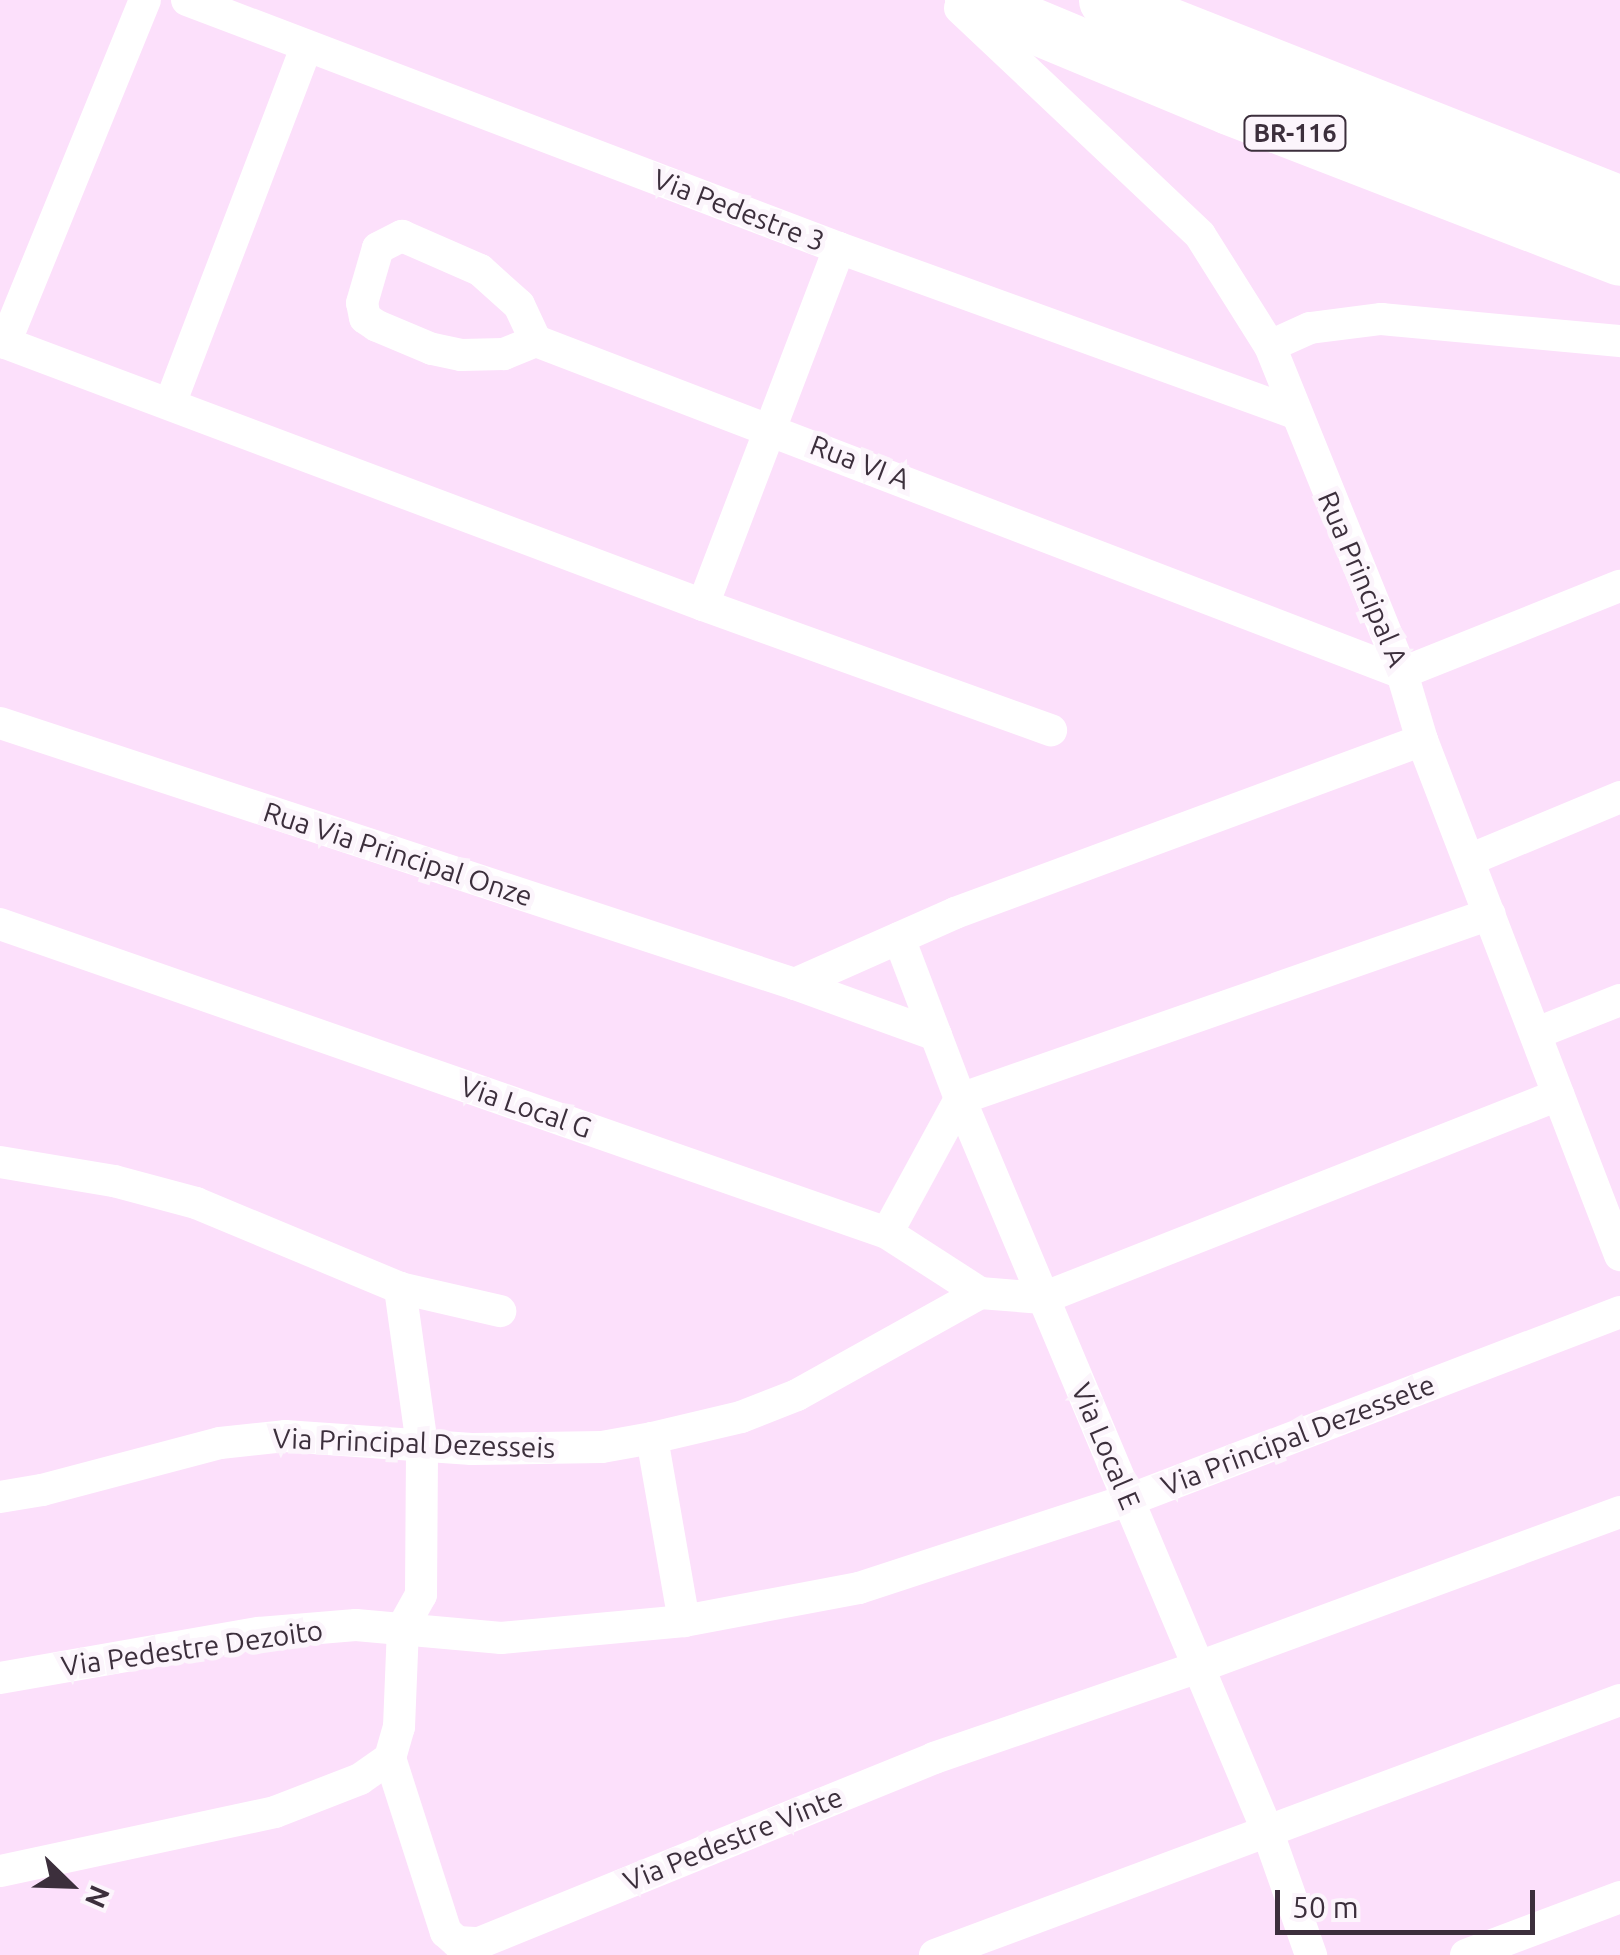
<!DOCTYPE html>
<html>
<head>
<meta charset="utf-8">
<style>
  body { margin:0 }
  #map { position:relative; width:1620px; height:1955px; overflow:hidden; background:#fce0fb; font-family:Ubuntu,sans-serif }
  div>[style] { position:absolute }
  .minor>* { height:32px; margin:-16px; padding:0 16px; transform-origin:16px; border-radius:16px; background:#fff }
  .trunk>* { height:55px; margin:-27.5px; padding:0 27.5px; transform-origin:27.5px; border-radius:27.5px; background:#fff }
  span { translate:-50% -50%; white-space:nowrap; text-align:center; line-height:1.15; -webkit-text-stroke:10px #fcf5fc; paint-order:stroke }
  .shield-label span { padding:2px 8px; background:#fcf5fc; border:2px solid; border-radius:8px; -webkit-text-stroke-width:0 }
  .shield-label { font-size:25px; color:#3c2f3c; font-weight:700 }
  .street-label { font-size:28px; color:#3c2f3c }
  .north { position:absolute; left:20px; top:1835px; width:100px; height:100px; -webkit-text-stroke:8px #fcf5fc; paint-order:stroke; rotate:113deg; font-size:28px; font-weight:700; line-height:40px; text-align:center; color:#3c2f3c }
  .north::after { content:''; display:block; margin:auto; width:35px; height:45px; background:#3c2f3c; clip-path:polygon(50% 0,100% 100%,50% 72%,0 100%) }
  .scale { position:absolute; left:1275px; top:1890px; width:260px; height:45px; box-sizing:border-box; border:5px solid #3c2f3c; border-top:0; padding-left:12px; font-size:30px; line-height:35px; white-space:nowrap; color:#3c2f3c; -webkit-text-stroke:8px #fcf5fc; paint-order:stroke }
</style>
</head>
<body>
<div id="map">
  <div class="minor">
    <div style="left:187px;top:0;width:698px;rotate:20.83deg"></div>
    <div style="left:839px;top:248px;width:483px;rotate:19.9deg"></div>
    <div style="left:960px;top:8px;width:330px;rotate:43.4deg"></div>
    <div style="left:1200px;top:235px;width:131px;rotate:57.8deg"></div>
    <div style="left:1270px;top:346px;width:353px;rotate:68deg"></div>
    <div style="left:1402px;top:673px;width:70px;rotate:73.4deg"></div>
    <div style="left:1422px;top:740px;width:552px;rotate:68.97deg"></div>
    <div style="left:0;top:341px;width:751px;rotate:20.58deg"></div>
    <div style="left:703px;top:605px;width:370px;rotate:19.8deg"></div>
    <div style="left:536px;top:341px;width:35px;rotate:158deg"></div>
    <div style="left:504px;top:354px;width:43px;rotate:178.7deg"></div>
    <div style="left:461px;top:355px;width:30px;rotate:-168deg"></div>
    <div style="left:432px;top:349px;width:60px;rotate:-157.3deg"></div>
    <div style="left:377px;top:326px;width:14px;rotate:-146deg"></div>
    <div style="left:365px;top:318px;width:15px;rotate:-101deg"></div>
    <div style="left:362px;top:303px;width:57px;rotate:-73.8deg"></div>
    <div style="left:378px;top:248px;width:27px;rotate:-27deg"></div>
    <div style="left:402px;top:236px;width:85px;rotate:23.6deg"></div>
    <div style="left:480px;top:270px;width:52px;rotate:41.9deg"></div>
    <div style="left:519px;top:305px;width:40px;rotate:65deg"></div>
    <div style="left:536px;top:341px;width:927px;rotate:20.98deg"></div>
    <div style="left:1402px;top:673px;width:235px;rotate:-21.8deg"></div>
    <div style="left:5px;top:343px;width:370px;rotate:-67.8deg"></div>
    <div style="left:1270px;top:346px;width:44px;rotate:-24.2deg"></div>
    <div style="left:1310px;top:328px;width:72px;rotate:-7.2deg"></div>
    <div style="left:1381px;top:319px;width:240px;rotate:5.3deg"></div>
    <div style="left:170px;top:404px;width:381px;rotate:-69.1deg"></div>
    <div style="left:703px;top:605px;width:382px;rotate:-69.1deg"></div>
    <div style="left:0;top:723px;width:837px;rotate:18.18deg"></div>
    <div style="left:795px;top:984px;width:150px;rotate:19.9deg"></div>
    <div style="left:1469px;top:860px;width:164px;rotate:-22.6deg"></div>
    <div style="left:0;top:924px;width:939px;rotate:19.21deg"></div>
    <div style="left:887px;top:1233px;width:111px;rotate:32.8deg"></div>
    <div style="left:980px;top:1293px;width:63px;rotate:4.5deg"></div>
    <div style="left:1043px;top:1298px;width:554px;rotate:-21.51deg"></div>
    <div style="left:899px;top:938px;width:172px;rotate:69.2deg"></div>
    <div style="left:960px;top:1099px;width:793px;rotate:67.22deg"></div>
    <div style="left:1267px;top:1830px;width:133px;rotate:70.6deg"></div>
    <div style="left:795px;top:984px;width:175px;rotate:-23.9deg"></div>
    <div style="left:955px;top:913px;width:498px;rotate:-20.3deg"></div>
    <div style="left:1537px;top:1033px;width:89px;rotate:-21.7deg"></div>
    <div style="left:0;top:1162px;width:116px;rotate:9.5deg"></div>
    <div style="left:114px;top:1181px;width:85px;rotate:15deg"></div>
    <div style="left:196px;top:1203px;width:221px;rotate:22.6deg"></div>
    <div style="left:400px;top:1288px;width:103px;rotate:13deg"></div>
    <div style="left:887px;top:1233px;width:153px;rotate:-61.4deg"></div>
    <div style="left:960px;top:1099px;width:561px;rotate:-19.24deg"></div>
    <div style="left:652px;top:1438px;width:186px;rotate:80.1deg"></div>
    <div style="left:0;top:1497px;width:43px;rotate:-9.5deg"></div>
    <div style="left:42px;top:1490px;width:184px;rotate:-14.8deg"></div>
    <div style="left:220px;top:1443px;width:65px;rotate:-6.1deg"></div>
    <div style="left:285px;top:1436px;width:187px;rotate:4deg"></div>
    <div style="left:472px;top:1449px;width:130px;rotate:-0.9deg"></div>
    <div style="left:602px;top:1447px;width:51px;rotate:-10.2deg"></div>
    <div style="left:652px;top:1438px;width:91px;rotate:-13.3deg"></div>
    <div style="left:741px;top:1417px;width:60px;rotate:-21.4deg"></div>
    <div style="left:797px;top:1395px;width:210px;rotate:-29.1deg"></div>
    <div style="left:0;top:1678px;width:263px;rotate:-9.9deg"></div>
    <div style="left:259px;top:1633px;width:97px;rotate:-4.7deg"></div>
    <div style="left:356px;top:1625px;width:146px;rotate:5.1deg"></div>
    <div style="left:501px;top:1638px;width:184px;rotate:-5.3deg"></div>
    <div style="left:684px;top:1621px;width:178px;rotate:-10.7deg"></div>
    <div style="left:859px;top:1588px;width:284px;rotate:-18.1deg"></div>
    <div style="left:1129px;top:1500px;width:526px;rotate:-20.95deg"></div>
    <div style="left:390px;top:1758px;width:183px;rotate:72.2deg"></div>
    <div style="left:446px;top:1932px;width:15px;rotate:42deg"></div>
    <div style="left:457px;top:1942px;width:22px;rotate:3deg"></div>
    <div style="left:479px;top:1943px;width:491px;rotate:-22.1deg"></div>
    <div style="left:934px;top:1758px;width:277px;rotate:-19deg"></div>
    <div style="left:1196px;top:1668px;width:452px;rotate:-20.2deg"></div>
    <div style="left:0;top:1871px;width:281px;rotate:-12.1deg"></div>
    <div style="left:275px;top:1812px;width:91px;rotate:-21.2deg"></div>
    <div style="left:360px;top:1779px;width:37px;rotate:-35deg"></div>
    <div style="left:390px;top:1758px;width:32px;rotate:-74deg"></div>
    <div style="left:399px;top:1727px;width:100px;rotate:-87.7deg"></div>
    <div style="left:403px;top:1627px;width:37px;rotate:-61deg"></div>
    <div style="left:421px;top:1595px;width:150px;rotate:-89.6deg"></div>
    <div style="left:422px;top:1445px;width:159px;rotate:-98deg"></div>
    <div style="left:935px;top:1955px;width:731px;rotate:-20.42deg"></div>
    <div style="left:1466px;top:1955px;width:165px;rotate:-20.6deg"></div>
  </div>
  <div class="trunk">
    <div style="left:972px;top:0;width:278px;rotate:22.6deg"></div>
    <div style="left:1229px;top:107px;width:419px;rotate:21.1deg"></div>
    <div style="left:1106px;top:0;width:553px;rotate:21.55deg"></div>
  </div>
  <div class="shield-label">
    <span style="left:1295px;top:133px">BR-116</span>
  </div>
  <div class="street-label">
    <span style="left:739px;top:210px;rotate:21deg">Via Pedestre 3</span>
    <span style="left:860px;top:462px;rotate:21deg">Rua VI A</span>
    <span style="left:1363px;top:579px;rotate:67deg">Rua Principal A</span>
    <span style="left:398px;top:854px;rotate:18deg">Rua Via Principal Onze</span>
    <span style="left:526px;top:1107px;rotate:19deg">Via Local G</span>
    <span style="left:1298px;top:1435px;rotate:-21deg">Via Principal Dezessete</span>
    <span style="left:414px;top:1443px;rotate:2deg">Via Principal Dezesseis</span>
    <span style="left:1106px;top:1446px;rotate:67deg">Via Local E</span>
    <span style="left:192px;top:1648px;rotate:-8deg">Via Pedestre Dezoito</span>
    <span style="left:733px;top:1839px;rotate:-22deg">Via Pedestre Vinte</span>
  </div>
  <div class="north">N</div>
  <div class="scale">50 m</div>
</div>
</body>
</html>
